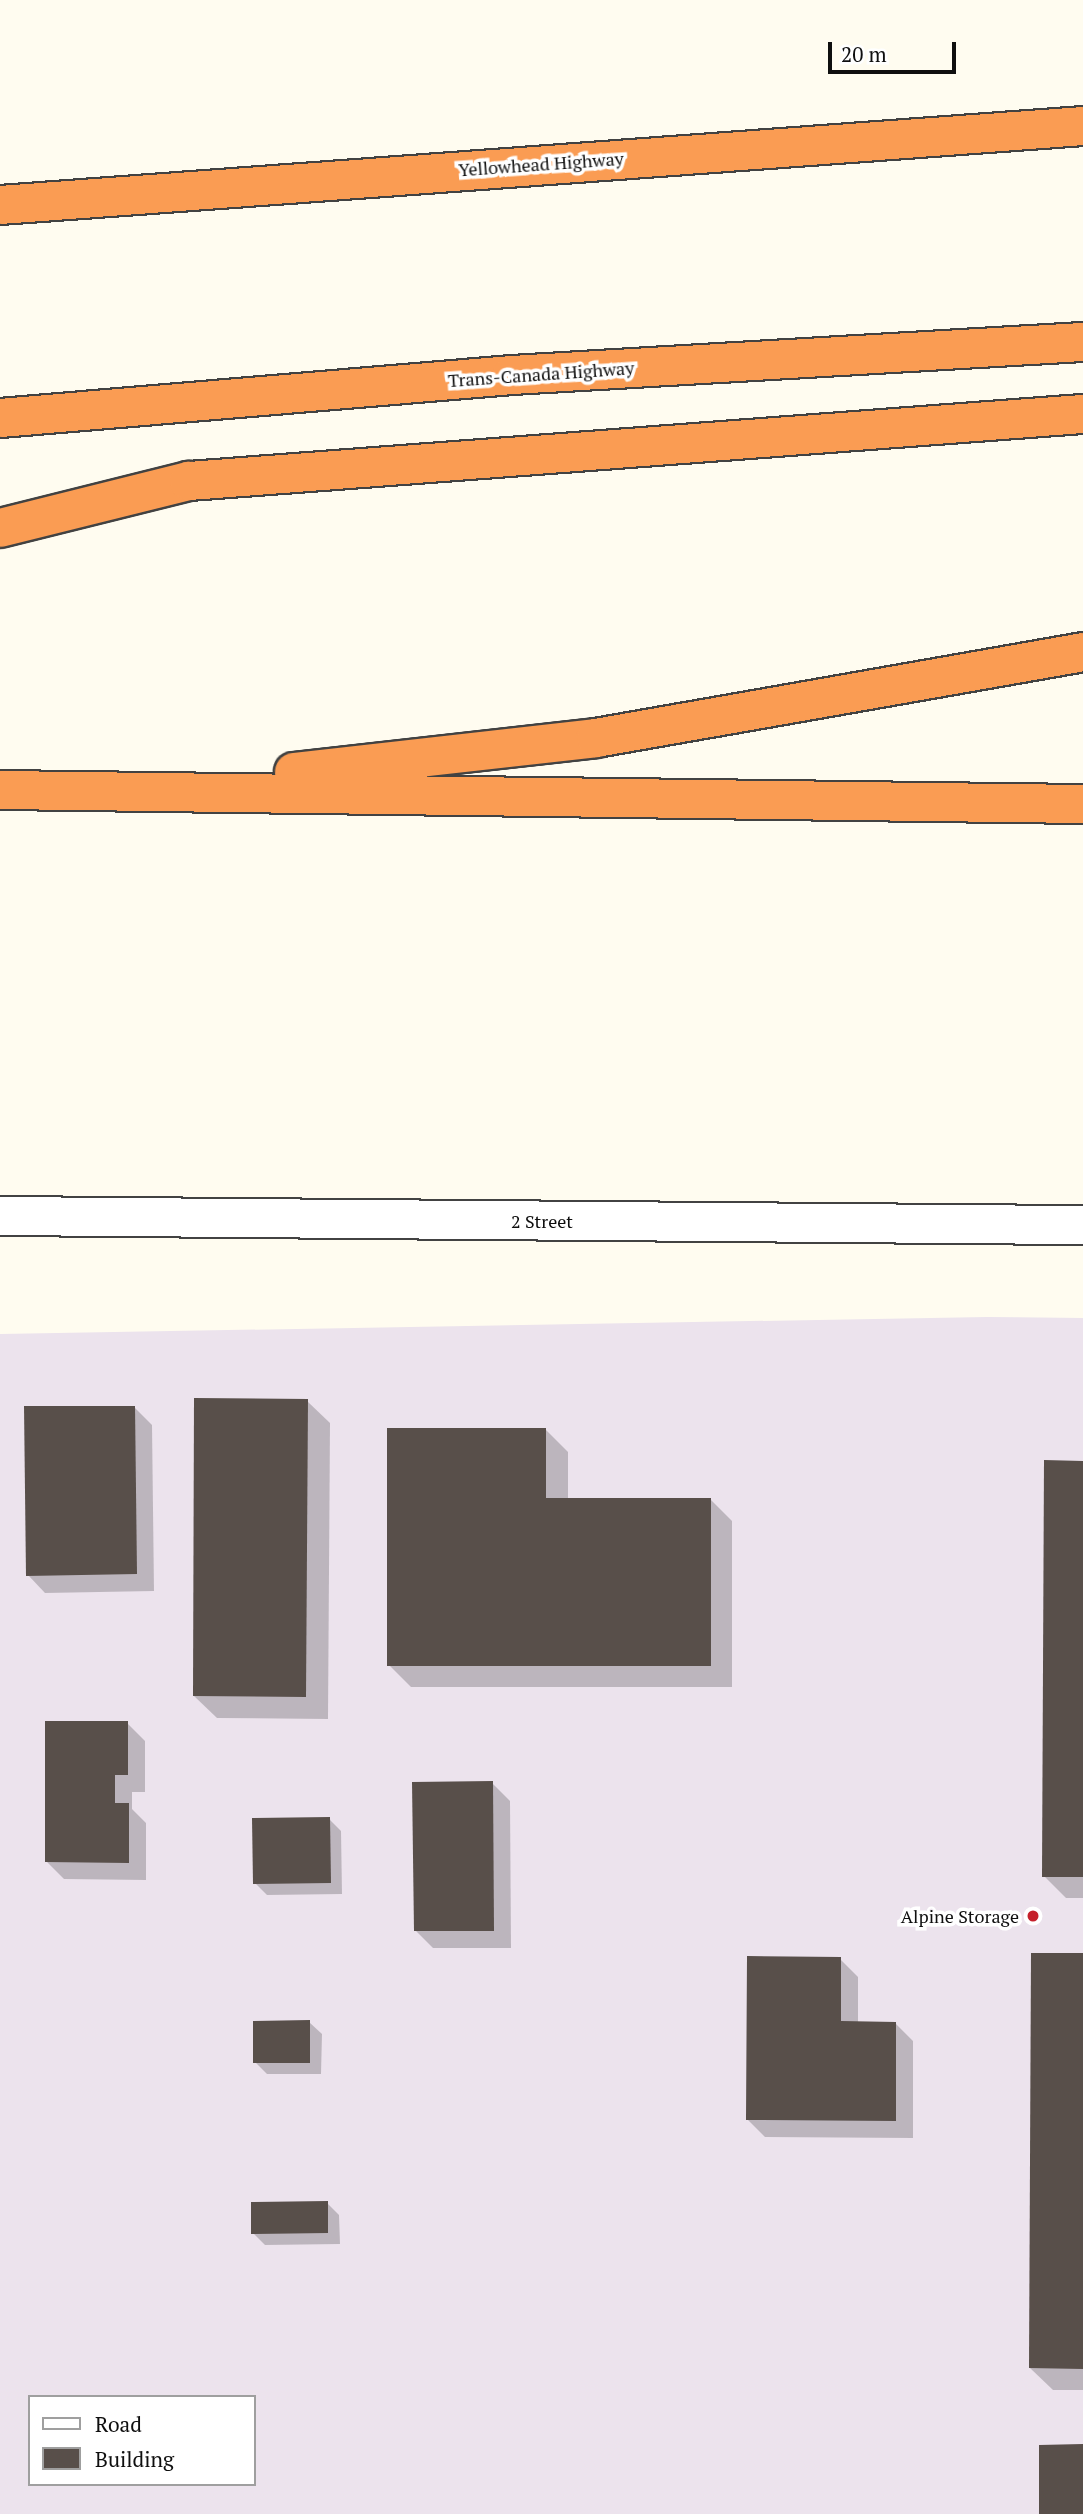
<!DOCTYPE html>
<html>
<head>
<meta charset="utf-8">
<style>
  body { margin:0 }
  #map { position:relative; width:1083px; height:2514px; overflow:hidden; background:#fffcf0; font-family:"PT Serif",serif }
  div>[style] { position:absolute }
  .industrial>* { inset:0; background:#ece3ed }
  .shadow>* { inset:0; background:#0003 }
  .building>* { inset:0; background:#584f4a }
  .roads { filter:drop-shadow(2px 0 #424242) drop-shadow(-2px 0 #424242) drop-shadow(0 2px #424242) drop-shadow(0 -2px #424242) }
  .street>* { height:38px; margin:-19px; padding:0 19px; transform-origin:19px; border-radius:19px; background:#fff }
  .highway>* { height:38px; margin:-19px; padding:0 19px; transform-origin:19px; border-radius:19px; background:#fa9c53 }
  .dots>* { width:19px; height:19px; translate:-50% -50%; box-sizing:border-box; border:4px solid #fff; border-radius:50% }
  span { translate:-50% -50%; white-space:nowrap; text-align:center; line-height:1.15; -webkit-text-stroke:7px #fff; paint-order:stroke }
  .street-label { font-size:18px; color:#0f0f0f }
  .poi-label { font-size:18px; color:#0f0f0f }
  .right { translate:-100% -50%; text-align:right }
  .legend { position:absolute; left:28px; top:2395px; width:228px; height:91px; box-sizing:border-box; background:#fff; border:2px solid #9f9f9f; margin:0; padding:9px 12px; list-style:none; font-size:21px; color:#0f0f0f }
  .legend li { display:flex; align-items:center; gap:14px; height:35px }
  .legend b { width:35px; border:2px solid #9f9f9f }
  .scale { position:absolute; left:828px; top:42px; width:128px; height:32px; box-sizing:border-box; border:4px solid #0f0f0f; border-top:0; padding-left:9px; font-size:21px; line-height:24px; white-space:nowrap; color:#0f0f0f; -webkit-text-stroke:5px #fff; paint-order:stroke }
</style>
</head>
<body>
<div id="map">
  <div class="industrial">
    <div style="clip-path:polygon(evenodd,987px 1317px,1083px 1318px,1083px 2514px,0 2514px,0 1334px,987px 1317px,30px 2397px,254px 2397px,254px 2484px,30px 2484px,30px 2397px)"></div>
  </div>
  <div class="shadow">
    <div style="clip-path:polygon(307px 1401px,330px 1423px,328px 1719px,217px 1718px,194px 1696px)"></div>
    <div style="clip-path:polygon(134px 1407px,152px 1425px,154px 1591px,45px 1593px,28px 1575px)"></div>
    <div style="clip-path:polygon(546px 1430px,568px 1452px,568px 1499px,710px 1499px,732px 1521px,732px 1687px,411px 1687px,389px 1665px)"></div>
    <div style="clip-path:polygon(1083px 1463px,1083px 1898px,1066px 1898px,1044px 1876px)"></div>
    <div style="clip-path:polygon(127px 1723px,145px 1741px,145px 1792px,132px 1792px,132px 1809px,146px 1823px,146px 1880px,64px 1879px,47px 1862px)"></div>
    <div style="clip-path:polygon(492px 1783px,510px 1801px,511px 1948px,433px 1948px,416px 1931px)"></div>
    <div style="clip-path:polygon(329px 1819px,341px 1831px,342px 1894px,267px 1895px,255px 1883px)"></div>
    <div style="clip-path:polygon(1083px 1955px,1083px 2390px,1053px 2390px,1030px 2368px)"></div>
    <div style="clip-path:polygon(840px 1959px,858px 1977px,858px 2023px,896px 2024px,913px 2041px,913px 2138px,765px 2137px,748px 2120px)"></div>
    <div style="clip-path:polygon(309px 2022px,322px 2034px,321px 2074px,267px 2074px,255px 2062px)"></div>
    <div style="clip-path:polygon(327px 2203px,339px 2215px,340px 2244px,265px 2245px,253px 2233px)"></div>
  </div>
  <div class="building">
    <div style="clip-path:polygon(194px 1398px,308px 1399px,306px 1697px,193px 1696px)"></div>
    <div style="clip-path:polygon(24px 1406px,135px 1406px,137px 1574px,26px 1576px)"></div>
    <div style="clip-path:polygon(387px 1428px,546px 1428px,546px 1498px,711px 1498px,711px 1666px,387px 1666px)"></div>
    <div style="clip-path:polygon(1044px 1460px,1083px 1461px,1083px 1877px,1042px 1877px)"></div>
    <div style="clip-path:polygon(45px 1721px,128px 1721px,128px 1775px,115px 1775px,115px 1803px,129px 1803px,129px 1863px,45px 1862px)"></div>
    <div style="clip-path:polygon(493px 1781px,494px 1931px,414px 1931px,412px 1782px)"></div>
    <div style="clip-path:polygon(330px 1817px,331px 1883px,253px 1884px,252px 1818px)"></div>
    <div style="clip-path:polygon(1031px 1953px,1083px 1953px,1083px 2369px,1029px 2368px)"></div>
    <div style="clip-path:polygon(747px 1956px,841px 1957px,841px 2021px,896px 2022px,896px 2121px,746px 2120px)"></div>
    <div style="clip-path:polygon(310px 2020px,310px 2063px,253px 2063px,253px 2021px)"></div>
    <div style="clip-path:polygon(328px 2201px,328px 2233px,251px 2234px,251px 2202px)"></div>
    <div style="clip-path:polygon(1083px 2444px,1083px 2514px,1039px 2514px,1039px 2445px)"></div>
  </div>
  <div class="roads">
    <div class="street">
      <div style="left:0;top:1216px;width:1083px;rotate:0.48deg"></div>
    </div>
    <div class="highway">
      <div style="left:0;top:205px;width:1086px;rotate:-4.17deg"></div>
      <div style="left:0;top:418px;width:514px;rotate:-4.8deg"></div>
      <div style="left:512px;top:375px;width:572px;rotate:-3.31deg"></div>
      <div style="left:0;top:528px;width:195px;rotate:-14deg"></div>
      <div style="left:189px;top:481px;width:897px;rotate:-4.29deg"></div>
      <div style="left:294px;top:772px;width:304px;rotate:-6.4deg"></div>
      <div style="left:596px;top:738px;width:495px;rotate:-10deg"></div>
      <div style="left:0;top:790px;width:1083px;rotate:0.74deg"></div>
    </div>
  </div>
  <div class="dots">
    <div style="left:1033px;top:1916px;background:#c5202b"></div>
  </div>
  <div class="street-label">
    <span style="left:541px;top:164px;rotate:-4deg">Yellowhead Highway</span>
    <span style="left:541px;top:374px;rotate:-4deg">Trans-Canada Highway</span>
    <span style="left:542px;top:1221px">2 Street</span>
  </div>
  <div class="poi-label">
    <span class="right" style="left:1019px;top:1916px">Alpine Storage</span>
  </div>
  <ul class="legend">
  <li><b style="height:9px;background:#fff"></b>Road</li>
  <li><b style="height:19px;background:#584f4a"></b>Building</li>
  </ul>
  <div class="scale">20 m</div>
</div>
</body>
</html>
